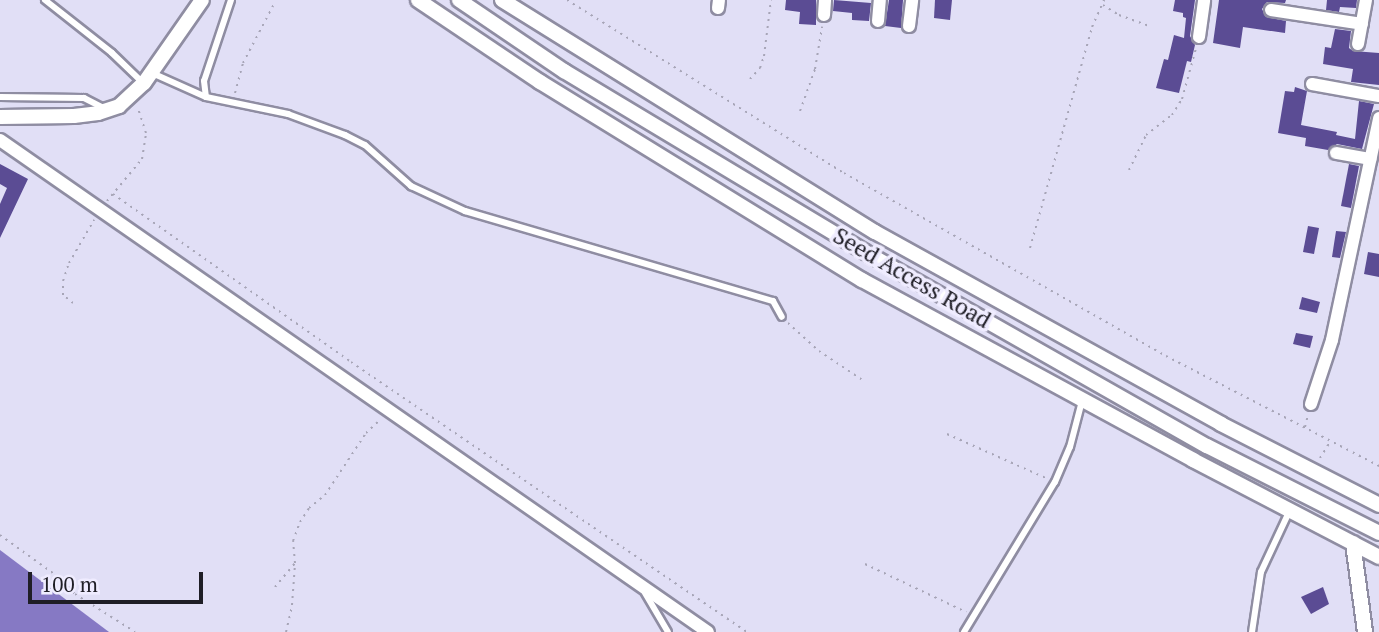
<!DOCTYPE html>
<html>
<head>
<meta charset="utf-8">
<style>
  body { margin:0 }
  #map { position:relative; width:1379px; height:632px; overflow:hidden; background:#e1dff6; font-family:"PT Serif",serif }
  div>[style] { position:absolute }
  .water>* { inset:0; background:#8679c4 }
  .building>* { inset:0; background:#5b4c94 }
  .path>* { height:2px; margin-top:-1px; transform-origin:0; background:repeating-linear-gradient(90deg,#a7a5b7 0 2px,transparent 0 7px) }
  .roads { filter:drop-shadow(2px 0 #8f8da2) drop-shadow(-2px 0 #8f8da2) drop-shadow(0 2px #8f8da2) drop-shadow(0 -2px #8f8da2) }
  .service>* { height:6px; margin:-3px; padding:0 3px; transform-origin:3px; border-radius:3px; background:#fff }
  .minor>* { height:12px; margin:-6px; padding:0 6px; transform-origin:6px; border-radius:6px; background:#fff }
  .tertiary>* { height:14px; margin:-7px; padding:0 7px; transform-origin:7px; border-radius:7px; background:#fff }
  span { translate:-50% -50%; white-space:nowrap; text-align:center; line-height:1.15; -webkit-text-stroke:7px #efecff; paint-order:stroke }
  .street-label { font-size:23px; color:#1f1e26 }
  .scale { position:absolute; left:28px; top:572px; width:175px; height:32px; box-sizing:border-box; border:4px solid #1f1e26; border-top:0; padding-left:9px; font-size:21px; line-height:24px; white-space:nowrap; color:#1f1e26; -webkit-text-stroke:5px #efecff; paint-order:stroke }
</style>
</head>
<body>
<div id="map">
  <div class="water">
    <div style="clip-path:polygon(0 550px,109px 632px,0 632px)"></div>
  </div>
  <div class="building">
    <div style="clip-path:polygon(786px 0,816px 0,816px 25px,799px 24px,800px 12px,785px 10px)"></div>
    <div style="clip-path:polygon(834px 0,871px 3px,869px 21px,852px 20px,852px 13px,833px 11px)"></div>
    <div style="clip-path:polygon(889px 0,903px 0,901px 28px,885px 26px)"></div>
    <div style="clip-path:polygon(935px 0,952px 0,950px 20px,934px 18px)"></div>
    <div style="clip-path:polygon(1175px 0,1195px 0,1190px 36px,1195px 45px,1191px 62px,1187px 61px,1179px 93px,1156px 88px,1164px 59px,1168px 60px,1174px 35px,1184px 38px,1186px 18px,1183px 17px,1183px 13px,1173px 11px)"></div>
    <div style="clip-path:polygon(1219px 0,1286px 0,1285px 3px,1267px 2px,1262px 9px,1266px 17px,1286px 21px,1285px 33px,1243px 27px,1240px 48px,1213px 43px)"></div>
    <div style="clip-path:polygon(1327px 0,1357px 0,1356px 8px,1340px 7px,1339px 12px,1326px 10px)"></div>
    <div style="clip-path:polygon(1335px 29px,1351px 31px,1349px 48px,1353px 51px,1379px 53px,1379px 85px,1351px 82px,1353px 69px,1323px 64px,1325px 47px,1331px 48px)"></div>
    <div style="clip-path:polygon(1295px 87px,1307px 91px,1301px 125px,1337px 132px,1336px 135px,1355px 139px,1359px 101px,1374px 104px,1362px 149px,1337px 144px,1328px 150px,1305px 146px,1306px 138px,1278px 133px,1285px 91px,1294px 92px)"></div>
    <div style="clip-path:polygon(0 164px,28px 179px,0 238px,0 204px,7px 188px,0 184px)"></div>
    <div style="clip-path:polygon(1349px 164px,1359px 166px,1351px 208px,1341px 206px)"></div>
    <div style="clip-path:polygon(1308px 226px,1319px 228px,1314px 254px,1303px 252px)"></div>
    <div style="clip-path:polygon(1336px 231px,1346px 232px,1340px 258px,1332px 257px)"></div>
    <div style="clip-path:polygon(1368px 252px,1379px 254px,1379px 277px,1364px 274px)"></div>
    <div style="clip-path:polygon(1302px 297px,1320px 302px,1317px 313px,1299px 309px)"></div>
    <div style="clip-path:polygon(1296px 333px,1313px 336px,1310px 348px,1293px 344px)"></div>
    <div style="clip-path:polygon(1323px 587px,1329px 604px,1311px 614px,1301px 597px)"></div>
  </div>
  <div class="path">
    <div style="left:567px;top:0;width:327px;rotate:32deg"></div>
    <div style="left:844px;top:173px;width:370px;rotate:29.6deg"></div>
    <div style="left:1166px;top:356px;width:240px;rotate:27.3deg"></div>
    <div style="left:1103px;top:5px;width:19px;rotate:32deg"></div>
    <div style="left:1119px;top:15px;width:33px;rotate:20deg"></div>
    <div style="left:750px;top:79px;width:15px;rotate:-48deg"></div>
    <div style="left:760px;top:68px;width:13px;rotate:-72deg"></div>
    <div style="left:764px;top:56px;width:56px;rotate:-82.9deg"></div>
    <div style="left:235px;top:93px;width:31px;rotate:-75deg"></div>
    <div style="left:243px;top:63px;width:69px;rotate:-62.3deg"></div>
    <div style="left:800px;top:111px;width:45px;rotate:-70.3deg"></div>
    <div style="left:815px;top:69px;width:43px;rotate:-80.5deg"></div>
    <div style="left:1129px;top:170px;width:39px;rotate:-64deg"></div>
    <div style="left:1146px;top:135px;width:33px;rotate:-38deg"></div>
    <div style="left:1172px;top:115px;width:19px;rotate:-58deg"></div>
    <div style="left:1182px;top:99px;width:53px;rotate:-74.6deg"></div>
    <div style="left:113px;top:194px;width:291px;rotate:35.2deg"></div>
    <div style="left:351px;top:362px;width:479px;rotate:34.3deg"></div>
    <div style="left:107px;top:201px;width:55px;rotate:-50.2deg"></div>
    <div style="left:142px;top:159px;width:26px;rotate:-81deg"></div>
    <div style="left:146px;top:133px;width:25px;rotate:-108deg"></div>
    <div style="left:1030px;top:248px;width:230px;rotate:-74.3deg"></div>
    <div style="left:1092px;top:27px;width:30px;rotate:-66deg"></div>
    <div style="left:73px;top:303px;width:13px;rotate:-141deg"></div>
    <div style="left:63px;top:295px;width:14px;rotate:-90deg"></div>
    <div style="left:63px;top:281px;width:19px;rotate:-72deg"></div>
    <div style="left:69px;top:263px;width:50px;rotate:-59.8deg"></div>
    <div style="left:788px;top:323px;width:42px;rotate:42.1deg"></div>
    <div style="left:819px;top:351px;width:54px;rotate:33.7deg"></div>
    <div style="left:1305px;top:427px;width:12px;rotate:-76deg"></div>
    <div style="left:947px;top:434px;width:111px;rotate:24deg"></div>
    <div style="left:1320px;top:458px;width:19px;rotate:-58deg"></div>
    <div style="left:0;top:535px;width:79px;rotate:35.7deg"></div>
    <div style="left:64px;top:581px;width:17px;rotate:50deg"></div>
    <div style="left:75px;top:594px;width:71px;rotate:32.3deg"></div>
    <div style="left:865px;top:564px;width:112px;rotate:25.4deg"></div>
    <div style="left:275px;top:587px;width:31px;rotate:-50deg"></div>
    <div style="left:295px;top:563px;width:22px;rotate:-95deg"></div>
    <div style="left:293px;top:541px;width:20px;rotate:-70deg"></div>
    <div style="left:300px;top:522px;width:17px;rotate:-57deg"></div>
    <div style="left:309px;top:508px;width:21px;rotate:-39deg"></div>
    <div style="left:325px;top:495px;width:74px;rotate:-56.5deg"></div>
    <div style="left:366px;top:433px;width:19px;rotate:-43deg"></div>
    <div style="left:286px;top:632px;width:28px;rotate:-77deg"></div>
    <div style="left:292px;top:605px;width:41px;rotate:-85.8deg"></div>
  </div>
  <div class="roads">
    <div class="service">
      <div style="left:45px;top:0;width:85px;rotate:38.3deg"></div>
      <div style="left:112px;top:53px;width:42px;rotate:44deg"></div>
      <div style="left:231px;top:0;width:85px;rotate:108.4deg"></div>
      <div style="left:204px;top:81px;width:16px;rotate:83deg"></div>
      <div style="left:206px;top:97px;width:84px;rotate:11.7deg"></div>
      <div style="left:288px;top:114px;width:61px;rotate:20.2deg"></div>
      <div style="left:345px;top:135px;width:22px;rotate:27deg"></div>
      <div style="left:365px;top:145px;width:62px;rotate:41.7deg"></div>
      <div style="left:411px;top:186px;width:60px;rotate:24.8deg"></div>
      <div style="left:465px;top:211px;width:321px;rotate:16.3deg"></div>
      <div style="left:773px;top:301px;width:18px;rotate:61deg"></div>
      <div style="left:152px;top:73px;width:59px;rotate:24deg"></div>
      <div style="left:0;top:97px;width:84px;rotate:0.7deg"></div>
      <div style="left:84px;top:98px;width:25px;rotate:27deg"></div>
      <div style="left:645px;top:593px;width:45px;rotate:59.5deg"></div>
      <div style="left:964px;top:632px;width:175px;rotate:-58.8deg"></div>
      <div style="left:1055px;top:482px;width:38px;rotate:-67deg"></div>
      <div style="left:1070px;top:447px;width:48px;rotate:-75.4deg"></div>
      <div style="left:1252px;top:632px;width:61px;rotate:-81.5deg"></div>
      <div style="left:1261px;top:572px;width:66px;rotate:-65deg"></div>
    </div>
    <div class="minor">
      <div style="left:718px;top:8px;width:8px;rotate:-83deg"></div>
      <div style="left:1271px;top:10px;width:92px;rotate:8.7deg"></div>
      <div style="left:824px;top:15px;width:15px;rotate:-86deg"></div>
      <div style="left:878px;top:21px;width:21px;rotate:-85deg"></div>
      <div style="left:909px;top:26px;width:26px;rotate:-83deg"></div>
      <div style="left:1199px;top:37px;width:37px;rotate:-82deg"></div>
      <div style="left:1358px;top:44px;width:45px;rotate:-79.7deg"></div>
      <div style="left:1312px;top:84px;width:68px;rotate:10.2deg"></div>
      <div style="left:0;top:140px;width:862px;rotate:34.8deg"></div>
      <div style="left:1336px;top:153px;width:35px;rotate:10deg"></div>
      <div style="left:1311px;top:404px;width:67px;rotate:-71.8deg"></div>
      <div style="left:1332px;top:340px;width:227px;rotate:-78deg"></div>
    </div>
    <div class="tertiary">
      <div style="left:418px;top:0;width:147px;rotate:33.9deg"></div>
      <div style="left:540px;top:82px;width:378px;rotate:31.6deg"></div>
      <div style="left:862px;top:280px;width:377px;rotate:28.5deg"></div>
      <div style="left:1193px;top:460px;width:210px;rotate:27.5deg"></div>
      <div style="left:459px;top:0;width:127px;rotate:34.1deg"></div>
      <div style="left:564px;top:71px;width:351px;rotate:31deg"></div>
      <div style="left:865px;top:252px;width:393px;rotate:29.6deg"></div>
      <div style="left:1207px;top:446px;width:193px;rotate:26.8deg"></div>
      <div style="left:502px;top:0;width:439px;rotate:31.9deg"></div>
      <div style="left:875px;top:232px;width:396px;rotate:29deg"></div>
      <div style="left:1221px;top:424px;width:178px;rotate:27.1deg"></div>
      <div style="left:0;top:117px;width:74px;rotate:-0.8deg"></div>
      <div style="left:74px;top:116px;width:24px;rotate:-7deg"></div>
      <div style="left:98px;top:113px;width:22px;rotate:-18deg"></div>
      <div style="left:119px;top:106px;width:34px;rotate:-43deg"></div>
      <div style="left:144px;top:83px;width:101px;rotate:-55.1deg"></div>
      <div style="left:1353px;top:543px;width:90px;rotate:82.3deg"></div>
    </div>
  </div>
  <div class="street-label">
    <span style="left:912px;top:278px;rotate:30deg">Seed Access Road</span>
  </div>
  <div class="scale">100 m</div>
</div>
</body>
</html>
